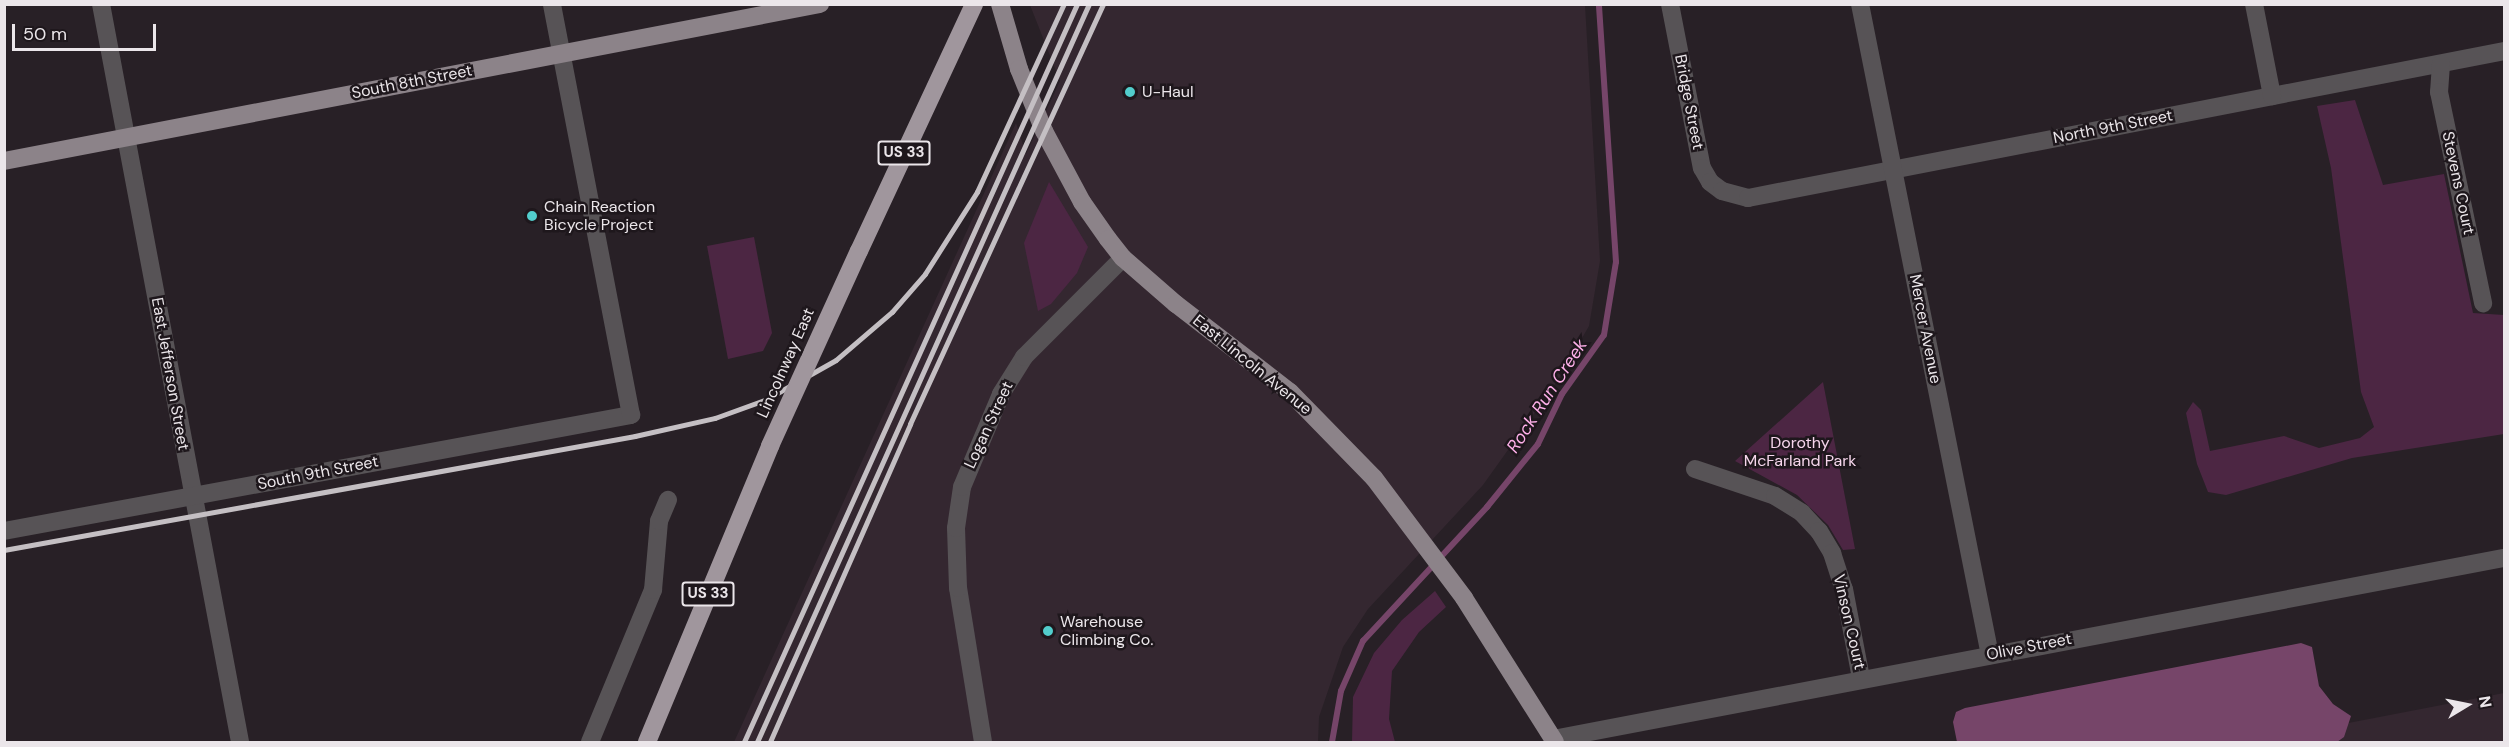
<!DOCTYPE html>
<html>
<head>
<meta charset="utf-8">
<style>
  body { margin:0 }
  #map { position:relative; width:2509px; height:747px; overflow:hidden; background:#282026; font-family:"DM Sans",sans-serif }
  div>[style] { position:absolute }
  .built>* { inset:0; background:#342730 }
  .green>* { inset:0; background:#4c2643 }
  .water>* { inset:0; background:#764569 }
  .stream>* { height:6px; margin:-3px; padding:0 3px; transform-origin:3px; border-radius:3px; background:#764569 }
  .minor>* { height:18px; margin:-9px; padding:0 9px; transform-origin:9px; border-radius:9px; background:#575356 }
  .major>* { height:18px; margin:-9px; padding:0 9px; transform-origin:9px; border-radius:9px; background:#8c8389 }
  .highway>* { height:18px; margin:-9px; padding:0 9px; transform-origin:9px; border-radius:9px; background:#a0969d }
  .rail>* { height:4.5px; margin:-2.25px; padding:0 2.25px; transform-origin:2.25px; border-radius:2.25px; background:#c4bfc3 }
  .highway-bridge>* { height:18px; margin:-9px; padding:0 9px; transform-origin:9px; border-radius:9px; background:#a0969d }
  .dots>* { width:16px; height:16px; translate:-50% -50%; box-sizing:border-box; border:3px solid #1e171c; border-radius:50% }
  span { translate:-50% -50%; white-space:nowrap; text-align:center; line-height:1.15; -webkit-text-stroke:5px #1e171c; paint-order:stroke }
  .shield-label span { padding:2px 4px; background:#1e171c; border:2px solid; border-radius:4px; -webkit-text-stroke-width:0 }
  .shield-label { font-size:15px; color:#ebe6ea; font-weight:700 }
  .street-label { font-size:16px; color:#ebe6ea }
  .poi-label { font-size:16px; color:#ebe6ea }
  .left { translate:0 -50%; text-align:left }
  .park-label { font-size:16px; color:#f6d6ec }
  .water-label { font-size:18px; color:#feb0e9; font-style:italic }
  .frame { position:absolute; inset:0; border:6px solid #ebe6ea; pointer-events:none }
  .north { position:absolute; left:2437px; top:675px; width:60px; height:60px; -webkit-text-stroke:4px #1e171c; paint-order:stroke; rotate:80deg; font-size:16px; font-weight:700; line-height:24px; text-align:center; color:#ebe6ea }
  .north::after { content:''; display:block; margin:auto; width:21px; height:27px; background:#ebe6ea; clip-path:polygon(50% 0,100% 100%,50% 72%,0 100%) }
  .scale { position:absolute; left:12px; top:24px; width:144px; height:27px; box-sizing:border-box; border:3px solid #ebe6ea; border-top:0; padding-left:8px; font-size:18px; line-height:21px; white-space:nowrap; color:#ebe6ea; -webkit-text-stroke:4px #1e171c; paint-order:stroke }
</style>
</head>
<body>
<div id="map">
  <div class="built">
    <div style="clip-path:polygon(1030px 5px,1585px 5px,1600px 261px,1589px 326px,1558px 380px,1483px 485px,1368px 609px,1343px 647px,1319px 717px,1318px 742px,734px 742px,1016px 123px,1026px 154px,1060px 81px)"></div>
    <div style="clip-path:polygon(2504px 693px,2504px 742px,2249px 742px)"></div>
  </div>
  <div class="green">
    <div style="clip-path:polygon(2355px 100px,2383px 185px,2444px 174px,2473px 313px,2504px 315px,2504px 434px,2352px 458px,2226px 495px,2208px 492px,2197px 464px,2186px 413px,2193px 402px,2201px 410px,2210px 451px,2284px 436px,2319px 448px,2360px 438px,2374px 427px,2361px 392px,2331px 168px,2317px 106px)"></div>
    <div style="clip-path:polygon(1049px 182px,1088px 247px,1077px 273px,1051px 304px,1038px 311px,1024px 243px)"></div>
    <div style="clip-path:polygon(754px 237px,772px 333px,763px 351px,728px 359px,707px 246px)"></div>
    <div style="clip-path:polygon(1823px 382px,1855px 549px,1843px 550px,1828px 525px,1797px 495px,1735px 461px)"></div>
    <div style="clip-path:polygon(1435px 591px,1446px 607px,1419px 632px,1392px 671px,1389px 719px,1395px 742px,1352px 742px,1353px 697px,1374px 653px,1402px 620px)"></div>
  </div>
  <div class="water">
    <div style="clip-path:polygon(2301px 643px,2312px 647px,2319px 686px,2333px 704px,2351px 716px,2344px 737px,2337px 742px,1957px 742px,1953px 722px,1956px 712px,1965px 708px)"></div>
  </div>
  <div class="stream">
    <div style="left:1332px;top:742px;width:52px;rotate:-80deg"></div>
    <div style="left:1341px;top:691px;width:55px;rotate:-66.3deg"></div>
    <div style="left:1363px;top:641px;width:183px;rotate:-47.2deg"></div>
    <div style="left:1487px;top:507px;width:81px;rotate:-51deg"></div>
    <div style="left:1538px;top:444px;width:55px;rotate:-64.4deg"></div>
    <div style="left:1562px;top:394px;width:72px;rotate:-54.6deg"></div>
    <div style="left:1604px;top:335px;width:74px;rotate:-80.7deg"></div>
    <div style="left:1616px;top:262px;width:259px;rotate:-93.8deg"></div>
  </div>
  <div class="minor">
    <div style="left:101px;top:4px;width:751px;rotate:79.33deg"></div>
    <div style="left:1670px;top:4px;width:167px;rotate:79deg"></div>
    <div style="left:1702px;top:168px;width:16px;rotate:60deg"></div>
    <div style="left:1710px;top:182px;width:15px;rotate:37deg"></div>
    <div style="left:1722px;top:191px;width:27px;rotate:15deg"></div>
    <div style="left:1748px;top:198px;width:770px;rotate:-11deg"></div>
    <div style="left:1860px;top:4px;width:664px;rotate:78.71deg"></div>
    <div style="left:2254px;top:4px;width:94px;rotate:78.9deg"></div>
    <div style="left:2441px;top:64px;width:28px;rotate:94deg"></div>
    <div style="left:2439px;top:92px;width:216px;rotate:78.2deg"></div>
    <div style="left:1695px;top:469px;width:84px;rotate:18.6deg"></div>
    <div style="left:1775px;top:496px;width:32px;rotate:32deg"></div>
    <div style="left:1802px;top:513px;width:25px;rotate:47deg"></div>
    <div style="left:1819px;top:531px;width:26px;rotate:59deg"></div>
    <div style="left:1832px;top:553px;width:38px;rotate:72deg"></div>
    <div style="left:1844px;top:589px;width:91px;rotate:79.2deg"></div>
    <div style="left:4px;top:531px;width:638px;rotate:-10.48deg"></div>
    <div style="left:631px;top:415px;width:419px;rotate:-100.9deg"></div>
    <div style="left:1553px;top:739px;width:968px;rotate:-10.78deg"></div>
    <div style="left:590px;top:742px;width:165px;rotate:-67.5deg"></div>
    <div style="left:653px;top:590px;width:69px;rotate:-85deg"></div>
    <div style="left:659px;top:521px;width:23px;rotate:-67deg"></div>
    <div style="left:983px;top:742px;width:156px;rotate:-99.2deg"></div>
    <div style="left:958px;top:588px;width:60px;rotate:-91.9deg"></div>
    <div style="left:956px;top:528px;width:41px;rotate:-81.7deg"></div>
    <div style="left:962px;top:487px;width:101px;rotate:-67.2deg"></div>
    <div style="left:1001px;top:394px;width:44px;rotate:-58.1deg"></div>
    <div style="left:1024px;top:357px;width:140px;rotate:-45deg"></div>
  </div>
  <div class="major">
    <div style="left:1000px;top:4px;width:68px;rotate:73.7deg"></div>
    <div style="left:1019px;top:69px;width:67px;rotate:68deg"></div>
    <div style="left:1044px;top:131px;width:81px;rotate:61.8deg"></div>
    <div style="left:1082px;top:202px;width:45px;rotate:54.9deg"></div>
    <div style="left:1108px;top:239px;width:24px;rotate:52deg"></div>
    <div style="left:1123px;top:258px;width:70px;rotate:41deg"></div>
    <div style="left:1176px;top:304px;width:144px;rotate:37.7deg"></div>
    <div style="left:1290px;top:392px;width:120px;rotate:45.7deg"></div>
    <div style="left:1374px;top:478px;width:150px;rotate:53.1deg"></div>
    <div style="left:1464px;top:598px;width:170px;rotate:57.7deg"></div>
    <div style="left:4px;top:161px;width:831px;rotate:-10.89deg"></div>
  </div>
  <div class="highway">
    <div style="left:859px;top:251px;width:272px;rotate:-65deg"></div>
    <div style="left:647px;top:742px;width:321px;rotate:-67.4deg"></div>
  </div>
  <div class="rail">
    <div style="left:4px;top:550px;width:641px;rotate:-10.24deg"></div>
    <div style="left:635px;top:436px;width:82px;rotate:-12.7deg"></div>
    <div style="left:715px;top:418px;width:53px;rotate:-19.8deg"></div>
    <div style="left:765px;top:400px;width:81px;rotate:-29.4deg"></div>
    <div style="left:836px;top:360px;width:74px;rotate:-40.6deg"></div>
    <div style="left:892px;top:312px;width:50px;rotate:-49deg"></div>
    <div style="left:925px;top:274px;width:97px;rotate:-57.6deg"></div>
    <div style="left:977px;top:192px;width:207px;rotate:-65.2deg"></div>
    <div style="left:744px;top:742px;width:810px;rotate:-65.71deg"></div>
    <div style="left:757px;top:742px;width:809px;rotate:-65.78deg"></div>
    <div style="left:770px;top:742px;width:347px;rotate:-66.2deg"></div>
    <div style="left:910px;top:424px;width:462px;rotate:-65.3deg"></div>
  </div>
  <div class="highway-bridge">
    <div style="left:770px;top:446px;width:214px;rotate:-65.5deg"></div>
  </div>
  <div class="dots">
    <div style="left:1130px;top:92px;background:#52cdcc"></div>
    <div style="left:532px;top:216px;background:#52cdcc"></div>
    <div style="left:1048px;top:631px;background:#52cdcc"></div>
  </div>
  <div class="shield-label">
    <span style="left:904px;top:153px">US 33</span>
    <span style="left:708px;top:594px">US 33</span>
  </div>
  <div class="street-label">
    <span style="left:412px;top:82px;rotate:-11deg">South 8th Street</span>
    <span style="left:1689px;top:102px;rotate:79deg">Bridge Street</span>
    <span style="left:2113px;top:127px;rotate:-11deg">North 9th Street</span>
    <span style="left:2458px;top:183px;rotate:78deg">Stevens Court</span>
    <span style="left:1925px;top:329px;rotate:79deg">Mercer Avenue</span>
    <span style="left:786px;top:363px;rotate:-66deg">Lincolnway East</span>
    <span style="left:1252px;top:365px;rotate:39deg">East Lincoln Avenue</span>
    <span style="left:170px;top:374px;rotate:80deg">East Jefferson Street</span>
    <span style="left:989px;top:425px;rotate:-65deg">Logan Street</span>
    <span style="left:318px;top:473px;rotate:-11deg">South 9th Street</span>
    <span style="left:1849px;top:622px;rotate:77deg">Vinson Court</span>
    <span style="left:2029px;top:647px;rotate:-11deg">Olive Street</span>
  </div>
  <div class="poi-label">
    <span class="left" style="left:1142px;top:92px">U-Haul</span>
    <span class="left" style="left:544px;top:216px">Chain Reaction<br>Bicycle Project</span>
    <span class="left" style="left:1060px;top:631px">Warehouse<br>Climbing Co.</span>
  </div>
  <div class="park-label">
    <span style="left:1800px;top:452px">Dorothy<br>McFarland Park</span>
  </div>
  <div class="water-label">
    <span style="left:1547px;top:396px;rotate:-57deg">Rock Run Creek</span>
  </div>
  <div class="frame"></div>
  <div class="north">N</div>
  <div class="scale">50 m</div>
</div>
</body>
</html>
